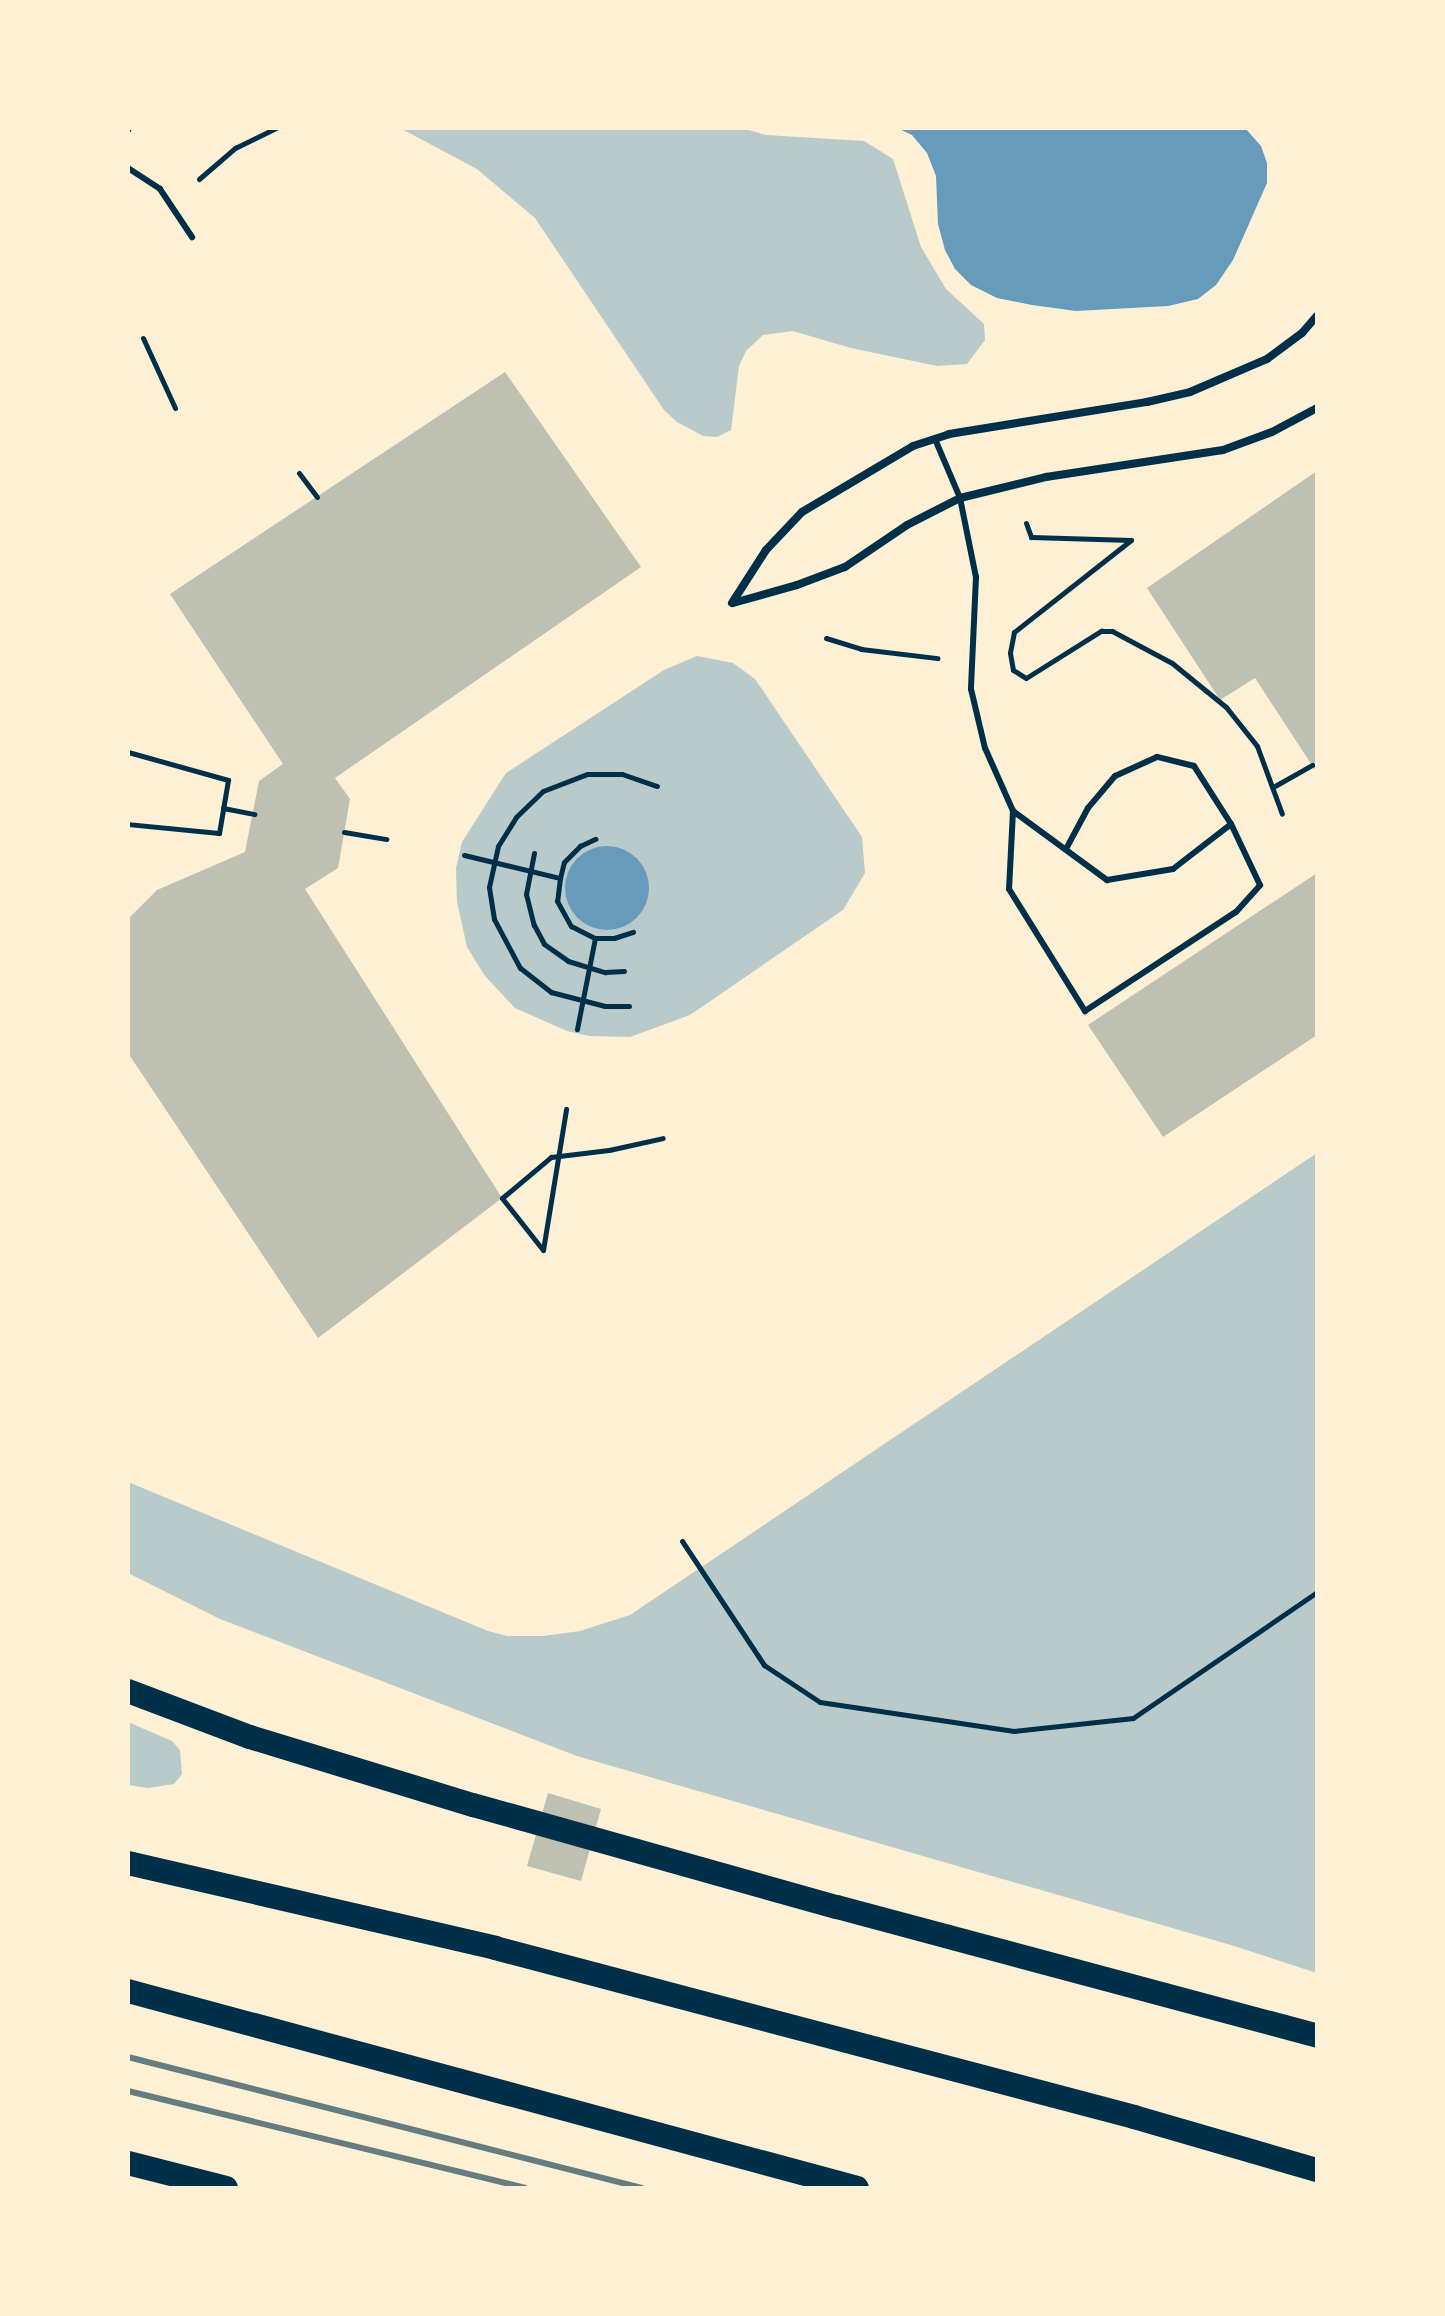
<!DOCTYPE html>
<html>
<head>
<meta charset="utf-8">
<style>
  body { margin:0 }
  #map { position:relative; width:1445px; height:2316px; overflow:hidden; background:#fdf0d5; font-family:Inter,sans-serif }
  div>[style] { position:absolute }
  .green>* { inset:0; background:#b9caca }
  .water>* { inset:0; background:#669bbc }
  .round { border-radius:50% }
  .building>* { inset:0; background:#bec0b2 }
  .path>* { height:5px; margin:-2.5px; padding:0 2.5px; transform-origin:2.5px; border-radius:2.5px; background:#003049 }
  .service>* { height:6px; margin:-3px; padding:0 3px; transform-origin:3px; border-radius:3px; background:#003049 }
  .minor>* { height:8px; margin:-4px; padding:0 4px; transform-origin:4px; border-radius:4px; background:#003049 }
  .motorway>* { height:24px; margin:-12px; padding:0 12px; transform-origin:12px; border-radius:12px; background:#003049 }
  .rail>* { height:6px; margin:-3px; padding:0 3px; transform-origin:3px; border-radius:3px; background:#657d81 }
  span { translate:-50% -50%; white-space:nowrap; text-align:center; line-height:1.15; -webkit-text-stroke:7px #fdf0d5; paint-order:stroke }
  .frame { position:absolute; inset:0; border:130px solid #fdf0d5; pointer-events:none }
</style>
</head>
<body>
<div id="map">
  <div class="green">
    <div style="clip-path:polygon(400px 128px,742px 128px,766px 135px,864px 141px,893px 159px,921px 247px,946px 289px,984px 324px,985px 340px,967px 364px,937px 366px,851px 348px,793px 331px,763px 335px,746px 351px,739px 366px,731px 430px,717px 437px,703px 436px,677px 422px,664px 410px,535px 218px,477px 169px)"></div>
    <div style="clip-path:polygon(697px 656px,733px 663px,755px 679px,862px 837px,865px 873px,843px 910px,690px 1015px,630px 1037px,589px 1036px,567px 1031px,515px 1008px,485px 976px,467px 947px,457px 902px,456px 868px,462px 842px,506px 773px,664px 670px)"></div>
    <div style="clip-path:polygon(1317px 1153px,1317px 1973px,1231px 1945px,577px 1756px,220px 1619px,128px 1573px,128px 1482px,488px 1631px,507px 1636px,544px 1636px,580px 1631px,630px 1615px)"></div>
    <div style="clip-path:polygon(128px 1722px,172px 1741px,180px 1750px,182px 1774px,174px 1784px,148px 1788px,128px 1785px)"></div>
  </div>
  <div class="water">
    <div style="clip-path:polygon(897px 128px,1245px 128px,1261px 146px,1267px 163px,1267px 183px,1233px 260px,1216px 285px,1198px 299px,1168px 306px,1076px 311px,1032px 305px,997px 298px,971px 285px,955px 269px,945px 250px,938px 224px,936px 176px,927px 153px,912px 135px)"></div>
    <div class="round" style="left:565px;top:846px;width:84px;height:84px"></div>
  </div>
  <div class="building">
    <div style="clip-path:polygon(505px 372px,641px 567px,335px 778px,350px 799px,338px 868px,305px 889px,502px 1198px,318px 1338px,128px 1053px,128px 919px,157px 890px,245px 852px,259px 781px,283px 764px,170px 594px)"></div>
    <div style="clip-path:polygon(1317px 471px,1317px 773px,1255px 678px,1220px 700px,1147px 588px)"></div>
    <div style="clip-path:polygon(1317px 873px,1317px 1035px,1163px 1137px,1088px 1025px)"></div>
    <div style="clip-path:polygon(548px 1793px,601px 1809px,581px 1881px,527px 1866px)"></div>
  </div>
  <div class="path">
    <div style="left:128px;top:130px;width:2px;rotate:-63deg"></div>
    <div style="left:199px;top:179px;width:48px;rotate:-40.7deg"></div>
    <div style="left:235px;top:148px;width:46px;rotate:-26deg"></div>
    <div style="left:143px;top:338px;width:77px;rotate:65.4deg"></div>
    <div style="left:299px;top:473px;width:30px;rotate:53deg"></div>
    <div style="left:1026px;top:523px;width:15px;rotate:70deg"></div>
    <div style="left:1031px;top:537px;width:100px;rotate:1.7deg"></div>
    <div style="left:1131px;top:540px;width:149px;rotate:141.8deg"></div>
    <div style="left:1014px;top:632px;width:21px;rotate:101deg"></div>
    <div style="left:1010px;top:653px;width:17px;rotate:80deg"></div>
    <div style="left:1013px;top:670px;width:15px;rotate:32deg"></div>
    <div style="left:1026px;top:678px;width:89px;rotate:-32.1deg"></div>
    <div style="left:1101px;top:631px;width:11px"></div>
    <div style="left:1112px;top:631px;width:68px;rotate:28.1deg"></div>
    <div style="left:1172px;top:663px;width:70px;rotate:39.2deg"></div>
    <div style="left:1226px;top:707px;width:50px;rotate:51.5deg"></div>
    <div style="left:1257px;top:746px;width:72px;rotate:69.8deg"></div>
    <div style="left:826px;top:638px;width:37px;rotate:17deg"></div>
    <div style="left:861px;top:649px;width:77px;rotate:6.8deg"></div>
    <div style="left:128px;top:752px;width:104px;rotate:15.6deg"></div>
    <div style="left:228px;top:780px;width:54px;rotate:99.6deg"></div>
    <div style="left:219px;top:833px;width:91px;rotate:-174.4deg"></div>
    <div style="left:1273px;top:787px;width:45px;rotate:-29.4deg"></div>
    <div style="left:223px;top:808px;width:32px;rotate:11deg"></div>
    <div style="left:344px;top:832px;width:43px;rotate:9.5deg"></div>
    <div style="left:534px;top:853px;width:42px;rotate:101deg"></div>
    <div style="left:526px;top:894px;width:32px;rotate:76deg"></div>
    <div style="left:534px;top:925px;width:21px;rotate:62deg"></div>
    <div style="left:544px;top:944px;width:29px;rotate:35deg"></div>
    <div style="left:568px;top:961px;width:39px;rotate:17deg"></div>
    <div style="left:605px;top:972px;width:19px;rotate:-3deg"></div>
    <div style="left:464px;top:855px;width:99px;rotate:13.5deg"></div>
    <div style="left:560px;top:878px;width:23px;rotate:97deg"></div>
    <div style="left:557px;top:901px;width:29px;rotate:61deg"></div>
    <div style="left:571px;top:926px;width:27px;rotate:27deg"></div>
    <div style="left:595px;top:938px;width:93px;rotate:101.2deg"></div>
    <div style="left:560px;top:878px;width:16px;rotate:-76deg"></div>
    <div style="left:564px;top:862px;width:23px;rotate:-45deg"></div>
    <div style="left:580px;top:846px;width:17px;rotate:-25deg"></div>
    <div style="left:595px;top:938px;width:19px"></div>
    <div style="left:614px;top:938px;width:20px;rotate:-18deg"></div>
    <div style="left:629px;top:1006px;width:24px;rotate:180deg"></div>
    <div style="left:605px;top:1006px;width:56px;rotate:-165.5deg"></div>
    <div style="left:551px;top:992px;width:39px;rotate:-142deg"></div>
    <div style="left:520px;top:968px;width:55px;rotate:-118deg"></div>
    <div style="left:494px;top:919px;width:32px;rotate:-99deg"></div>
    <div style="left:489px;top:887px;width:42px;rotate:-77.6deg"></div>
    <div style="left:498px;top:846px;width:34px;rotate:-58deg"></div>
    <div style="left:516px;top:817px;width:37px;rotate:-44deg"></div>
    <div style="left:543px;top:791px;width:47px;rotate:-21.1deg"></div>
    <div style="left:587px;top:774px;width:35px"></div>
    <div style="left:622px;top:774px;width:37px;rotate:19deg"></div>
    <div style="left:543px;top:1250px;width:66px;rotate:-128.3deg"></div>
    <div style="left:502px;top:1198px;width:64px;rotate:-39.9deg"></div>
    <div style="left:551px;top:1157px;width:58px;rotate:-6.9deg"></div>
    <div style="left:609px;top:1150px;width:55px;rotate:-12.5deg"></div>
    <div style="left:543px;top:1250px;width:143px;rotate:-80.7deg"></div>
    <div style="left:682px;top:1541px;width:149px;rotate:56.5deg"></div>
    <div style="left:764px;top:1665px;width:67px;rotate:33.5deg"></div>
    <div style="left:820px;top:1702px;width:196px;rotate:8.5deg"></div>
    <div style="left:1014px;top:1731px;width:120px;rotate:-6.2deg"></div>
    <div style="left:1133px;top:1718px;width:223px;rotate:-34.4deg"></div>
  </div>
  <div class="service">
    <div style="left:128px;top:168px;width:38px;rotate:33deg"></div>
    <div style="left:160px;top:189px;width:58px;rotate:56.3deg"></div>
    <div style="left:935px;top:439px;width:64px;rotate:67deg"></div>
    <div style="left:960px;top:498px;width:81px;rotate:78.6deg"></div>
    <div style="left:976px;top:577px;width:112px;rotate:92.6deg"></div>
    <div style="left:971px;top:689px;width:61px;rotate:76.7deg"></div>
    <div style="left:985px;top:748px;width:69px;rotate:66deg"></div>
    <div style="left:1013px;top:811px;width:117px;rotate:36.3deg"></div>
    <div style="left:1107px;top:880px;width:67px;rotate:-9.5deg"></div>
    <div style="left:1173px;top:869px;width:73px;rotate:-37.8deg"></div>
    <div style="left:1231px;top:824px;width:69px;rotate:-122.5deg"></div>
    <div style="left:1194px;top:766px;width:38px;rotate:-166deg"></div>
    <div style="left:1157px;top:757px;width:46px;rotate:155.7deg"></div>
    <div style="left:1115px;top:776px;width:42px;rotate:130.2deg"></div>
    <div style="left:1088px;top:808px;width:47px;rotate:118.2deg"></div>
    <div style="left:1013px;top:811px;width:78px;rotate:92.9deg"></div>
    <div style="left:1009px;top:889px;width:144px;rotate:58.1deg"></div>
    <div style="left:1085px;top:1011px;width:181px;rotate:-33.3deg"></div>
    <div style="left:1236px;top:912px;width:36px;rotate:-48deg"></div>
    <div style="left:1260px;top:885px;width:68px;rotate:-115.4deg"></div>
  </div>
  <div class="minor">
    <div style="left:732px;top:603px;width:63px;rotate:-57.3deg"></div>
    <div style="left:766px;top:550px;width:52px;rotate:-46.5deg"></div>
    <div style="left:802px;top:512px;width:129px;rotate:-30.7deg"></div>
    <div style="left:913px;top:446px;width:38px;rotate:-18deg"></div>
    <div style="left:949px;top:434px;width:201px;rotate:-9.2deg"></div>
    <div style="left:1147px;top:402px;width:44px;rotate:-13.1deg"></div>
    <div style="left:1190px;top:392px;width:84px;rotate:-23.2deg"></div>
    <div style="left:1267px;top:359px;width:44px;rotate:-36.6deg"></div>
    <div style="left:1302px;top:333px;width:23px;rotate:-49deg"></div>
    <div style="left:733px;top:603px;width:66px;rotate:-15.7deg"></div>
    <div style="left:797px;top:585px;width:51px;rotate:-20.6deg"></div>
    <div style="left:845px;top:567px;width:75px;rotate:-34.1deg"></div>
    <div style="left:907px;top:525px;width:59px;rotate:-27deg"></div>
    <div style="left:960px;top:498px;width:89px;rotate:-13.7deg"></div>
    <div style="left:1046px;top:477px;width:179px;rotate:-8.7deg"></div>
    <div style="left:1223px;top:450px;width:52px;rotate:-20.2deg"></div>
    <div style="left:1272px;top:432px;width:51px;rotate:-28.1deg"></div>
  </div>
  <div class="motorway">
    <div style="left:128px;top:1691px;width:130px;rotate:20.7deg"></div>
    <div style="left:250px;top:1737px;width:233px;rotate:17deg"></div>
    <div style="left:473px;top:1805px;width:378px;rotate:15.7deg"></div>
    <div style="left:837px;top:1907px;width:497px;rotate:15deg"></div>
    <div style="left:128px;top:1863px;width:377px;rotate:13deg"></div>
    <div style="left:495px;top:1948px;width:661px;rotate:14.81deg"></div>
    <div style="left:1134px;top:2117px;width:191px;rotate:16.2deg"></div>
    <div style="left:128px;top:1991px;width:755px;rotate:15.12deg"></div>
    <div style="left:128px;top:2163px;width:101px;rotate:14.3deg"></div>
  </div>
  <div class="rail">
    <div style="left:128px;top:2057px;width:530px;rotate:14.3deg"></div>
    <div style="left:128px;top:2091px;width:409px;rotate:13.7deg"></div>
  </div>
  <div class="frame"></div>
</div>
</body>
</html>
